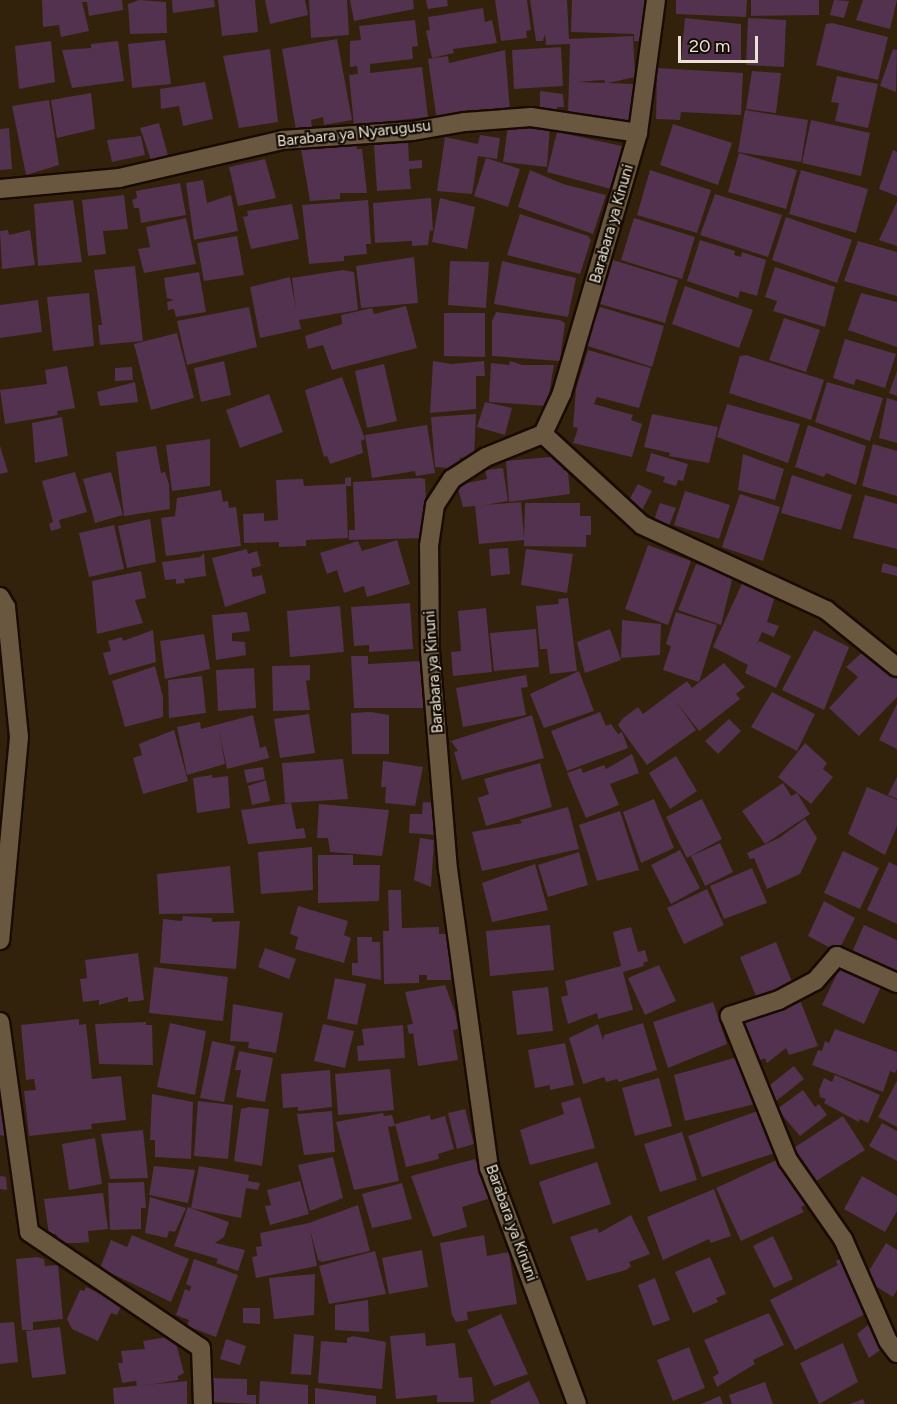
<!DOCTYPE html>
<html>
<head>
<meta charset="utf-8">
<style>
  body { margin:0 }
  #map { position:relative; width:897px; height:1404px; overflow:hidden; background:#32220b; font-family:Figtree,sans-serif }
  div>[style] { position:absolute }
  .building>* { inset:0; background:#52324e }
  .roads { filter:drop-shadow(2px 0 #190b00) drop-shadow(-2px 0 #190b00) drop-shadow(0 2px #190b00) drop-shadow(0 -2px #190b00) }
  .minor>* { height:18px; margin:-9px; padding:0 9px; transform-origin:9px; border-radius:9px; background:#69573f }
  span { translate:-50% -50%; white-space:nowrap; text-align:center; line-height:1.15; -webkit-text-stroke:4.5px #140d05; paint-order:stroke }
  .street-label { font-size:15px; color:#ece2d4 }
  .scale { position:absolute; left:678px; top:36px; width:80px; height:27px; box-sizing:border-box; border:3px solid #ece2d4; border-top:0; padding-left:8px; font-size:18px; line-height:21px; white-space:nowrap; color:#ece2d4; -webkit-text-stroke:4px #140d05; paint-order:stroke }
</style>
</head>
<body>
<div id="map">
  <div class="building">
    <div style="clip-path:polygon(42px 0,122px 0,123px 10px,89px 16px,87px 2px,82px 2px,89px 31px,61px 37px,59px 25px,43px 27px)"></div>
    <div style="clip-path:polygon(139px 0,166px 2px,167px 33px,130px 34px,128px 4px)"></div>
    <div style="clip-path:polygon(172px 0,214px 0,215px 7px,173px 13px)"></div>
    <div style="clip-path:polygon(218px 0,255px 0,258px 32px,222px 36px)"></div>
    <div style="clip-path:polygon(265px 0,305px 0,308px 15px,270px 24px)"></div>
    <div style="clip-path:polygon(309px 0,347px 0,349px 35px,311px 38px)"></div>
    <div style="clip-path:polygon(350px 0,413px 0,414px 9px,354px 21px)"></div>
    <div style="clip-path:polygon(426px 0,447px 0,448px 6px,428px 9px)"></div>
    <div style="clip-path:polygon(495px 0,527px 0,531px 30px,526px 31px,527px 38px,501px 41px)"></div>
    <div style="clip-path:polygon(evenodd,530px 0,567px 0,569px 39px,633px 36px,635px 77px,608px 83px,633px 84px,632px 122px,588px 120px,588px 115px,568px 114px,570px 44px,546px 45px,545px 34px,543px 41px,536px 41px,530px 0,604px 80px,605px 83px,577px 82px,590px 81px,604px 80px)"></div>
    <div style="clip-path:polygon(572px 0,646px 0,642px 41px,634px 41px,634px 34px,571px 32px)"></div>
    <div style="clip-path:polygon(676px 0,747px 0,746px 17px,676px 14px)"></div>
    <div style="clip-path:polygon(751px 0,819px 0,819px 15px,751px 16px)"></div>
    <div style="clip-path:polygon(834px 0,849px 1px,844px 18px,830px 15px)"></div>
    <div style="clip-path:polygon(863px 0,897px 0,890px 29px,856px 20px)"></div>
    <div style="clip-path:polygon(483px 8px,485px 22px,492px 20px,497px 43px,453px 49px,454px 53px,432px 58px,426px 31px,430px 30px,428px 17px)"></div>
    <div style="clip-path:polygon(685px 18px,741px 24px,741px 62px,681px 60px)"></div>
    <div style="clip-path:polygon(748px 18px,786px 20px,784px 67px,746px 65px)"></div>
    <div style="clip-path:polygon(415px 20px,418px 46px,412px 47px,413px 59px,370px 64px,370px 73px,422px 67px,428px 117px,354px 125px,349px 75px,358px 74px,357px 66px,350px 67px,350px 41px,361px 40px,359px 26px)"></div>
    <div style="clip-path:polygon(832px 23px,888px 37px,878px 80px,816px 65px,826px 24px)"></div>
    <div style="clip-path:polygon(337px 39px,352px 120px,324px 125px,323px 117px,311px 120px,312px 127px,296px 130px,282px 49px)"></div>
    <div style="clip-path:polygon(165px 40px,171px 84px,132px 88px,128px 44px)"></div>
    <div style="clip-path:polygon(51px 41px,55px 82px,19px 89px,15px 46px)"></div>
    <div style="clip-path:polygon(118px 41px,124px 81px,72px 88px,62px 50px,91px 48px,91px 44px)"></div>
    <div style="clip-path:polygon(561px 47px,563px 86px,514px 89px,512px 50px)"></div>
    <div style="clip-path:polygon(270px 49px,278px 122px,239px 128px,223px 56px)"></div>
    <div style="clip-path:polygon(893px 49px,897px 50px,896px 92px,880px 86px)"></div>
    <div style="clip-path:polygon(505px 50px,510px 111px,437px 122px,428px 59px,448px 56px,449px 63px)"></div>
    <div style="clip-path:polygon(657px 68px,743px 73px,741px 115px,681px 112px,680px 120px,656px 119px)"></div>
    <div style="clip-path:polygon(752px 71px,781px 73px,776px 113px,746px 109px)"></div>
    <div style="clip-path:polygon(837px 76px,878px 84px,868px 128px,835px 121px,839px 103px,831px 102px)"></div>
    <div style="clip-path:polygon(205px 82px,213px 119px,183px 126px,179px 106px,161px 109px,160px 89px)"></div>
    <div style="clip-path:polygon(540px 91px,563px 94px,564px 107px,557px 107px,557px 111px,540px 112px)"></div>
    <div style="clip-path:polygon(91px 93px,95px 129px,57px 138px,51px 100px)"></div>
    <div style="clip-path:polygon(49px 100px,59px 165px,26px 175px,12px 106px)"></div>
    <div style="clip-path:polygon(745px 110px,808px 120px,801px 162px,738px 152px)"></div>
    <div style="clip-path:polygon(811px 120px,870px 133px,861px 176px,802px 163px)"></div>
    <div style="clip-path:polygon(159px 123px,169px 159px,152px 163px,140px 128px)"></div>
    <div style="clip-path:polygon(523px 124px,550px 127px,547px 167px,503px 162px,508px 126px,523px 127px)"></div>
    <div style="clip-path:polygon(673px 124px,732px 143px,718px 185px,660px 165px)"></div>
    <div style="clip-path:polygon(9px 128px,12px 169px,0 170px,0 129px)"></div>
    <div style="clip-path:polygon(557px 132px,622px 146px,611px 189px,547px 172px)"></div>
    <div style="clip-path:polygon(480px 135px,500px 138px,497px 159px,478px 156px,472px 194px,437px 191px,445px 137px,478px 144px)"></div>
    <div style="clip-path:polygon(141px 136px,145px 155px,112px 162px,107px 140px)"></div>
    <div style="clip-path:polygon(356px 143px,357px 149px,362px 149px,367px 193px,340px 193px,340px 199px,310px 201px,301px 149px)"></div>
    <div style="clip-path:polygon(408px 143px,409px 161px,422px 160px,422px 168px,409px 169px,411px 189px,377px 191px,374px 145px)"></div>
    <div style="clip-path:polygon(893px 150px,897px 152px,897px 196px,879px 189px)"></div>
    <div style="clip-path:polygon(739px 153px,797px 170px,786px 209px,728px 192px)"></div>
    <div style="clip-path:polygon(486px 158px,520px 169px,508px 207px,474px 196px)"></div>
    <div style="clip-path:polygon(265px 159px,276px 198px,238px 206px,229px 167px)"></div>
    <div style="clip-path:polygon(530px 170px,563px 184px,606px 195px,593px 234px,518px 207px)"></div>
    <div style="clip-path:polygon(650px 170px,711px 190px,697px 233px,637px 215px)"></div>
    <div style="clip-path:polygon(801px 170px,868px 189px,856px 233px,789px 214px)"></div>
    <div style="clip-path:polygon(203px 180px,207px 203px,231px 195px,238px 231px,194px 240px,186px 183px)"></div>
    <div style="clip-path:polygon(180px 183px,186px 215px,141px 223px,139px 208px,134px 208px,132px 200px,137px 198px,136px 191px)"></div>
    <div style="clip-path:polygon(715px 194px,782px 215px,768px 257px,700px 235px)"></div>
    <div style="clip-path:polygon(124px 195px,128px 229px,103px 231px,106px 254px,88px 256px,82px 200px)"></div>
    <div style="clip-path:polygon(431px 198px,433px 231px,430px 230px,428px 245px,412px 246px,412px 241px,375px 243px,373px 203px)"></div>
    <div style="clip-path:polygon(440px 198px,475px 207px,467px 249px,432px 242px)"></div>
    <div style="clip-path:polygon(73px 200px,82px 262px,38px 266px,34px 204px)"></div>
    <div style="clip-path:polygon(368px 200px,371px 244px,366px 244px,367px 254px,344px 256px,344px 261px,309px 264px,302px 205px)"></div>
    <div style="clip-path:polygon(897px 202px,897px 246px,879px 240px)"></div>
    <div style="clip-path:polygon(292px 204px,299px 239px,251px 249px,243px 217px,248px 216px,247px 211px)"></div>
    <div style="clip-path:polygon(520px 214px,588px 236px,591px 240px,580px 274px,507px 255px)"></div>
    <div style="clip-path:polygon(786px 217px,852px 240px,837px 283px,772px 260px)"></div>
    <div style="clip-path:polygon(186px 218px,196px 264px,144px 273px,138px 249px,150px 247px,146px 227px)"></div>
    <div style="clip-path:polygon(634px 218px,695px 237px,682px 279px,621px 260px)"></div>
    <div style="clip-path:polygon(8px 230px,9px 235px,30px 230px,35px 265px,2px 269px,0 231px)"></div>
    <div style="clip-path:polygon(237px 236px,244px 275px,204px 281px,197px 243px)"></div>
    <div style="clip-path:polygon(700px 240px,735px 251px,734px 255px,741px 257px,742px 252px,766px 260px,757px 296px,740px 291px,738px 298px,687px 281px)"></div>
    <div style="clip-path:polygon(858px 241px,897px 252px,897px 296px,844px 281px)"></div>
    <div style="clip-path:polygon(414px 257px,418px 303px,361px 308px,356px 266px)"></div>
    <div style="clip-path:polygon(613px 260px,678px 280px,665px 323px,600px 304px)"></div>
    <div style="clip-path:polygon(450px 261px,489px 262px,486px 308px,448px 305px)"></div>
    <div style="clip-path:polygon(502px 261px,576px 278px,568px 317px,494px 304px)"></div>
    <div style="clip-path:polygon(135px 266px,143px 341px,100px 345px,98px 325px,102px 325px,94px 270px)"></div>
    <div style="clip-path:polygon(775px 267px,835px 287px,825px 327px,773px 311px,777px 301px,765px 297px)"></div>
    <div style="clip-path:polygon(343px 270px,354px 272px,358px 310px,299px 320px,301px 329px,260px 338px,250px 287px,290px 277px,296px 308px,292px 278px)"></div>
    <div style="clip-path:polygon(199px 272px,206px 312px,176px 317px,174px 309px,168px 310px,167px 302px,174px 300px,167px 298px,164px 278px)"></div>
    <div style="clip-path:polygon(685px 286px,753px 310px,739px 348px,672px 324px)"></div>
    <div style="clip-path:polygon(89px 293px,94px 346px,53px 351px,47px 297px)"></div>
    <div style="clip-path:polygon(861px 293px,897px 302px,897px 347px,848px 330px)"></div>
    <div style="clip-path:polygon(38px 300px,42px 332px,0 338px,0 305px)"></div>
    <div style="clip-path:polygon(406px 306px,417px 348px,332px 370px,323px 345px,308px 349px,305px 336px,342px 324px,341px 315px,372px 308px,374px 314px)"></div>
    <div style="clip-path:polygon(249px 307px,257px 347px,187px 365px,177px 321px)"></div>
    <div style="clip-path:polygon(600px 307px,664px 326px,652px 367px,585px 345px)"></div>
    <div style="clip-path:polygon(496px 312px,560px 320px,565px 323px,560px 361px,492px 356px,492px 321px)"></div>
    <div style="clip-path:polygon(444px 313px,485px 313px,485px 357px,444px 356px)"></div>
    <div style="clip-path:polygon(784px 318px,820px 330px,806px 372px,769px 360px)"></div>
    <div style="clip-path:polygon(177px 333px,194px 398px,151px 410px,134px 344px)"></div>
    <div style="clip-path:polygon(845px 339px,896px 354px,885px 388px,856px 379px,854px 385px,833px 378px)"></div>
    <div style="clip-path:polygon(588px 350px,651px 368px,639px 408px,597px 397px,594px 404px,633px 415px,631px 420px,642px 424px,632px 457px,573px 443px,578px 428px,573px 427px,576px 389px)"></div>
    <div style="clip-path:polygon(746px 355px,824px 380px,811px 420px,729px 393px,740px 356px)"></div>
    <div style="clip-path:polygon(224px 361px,231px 395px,201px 402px,194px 368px)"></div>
    <div style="clip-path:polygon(433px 361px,451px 364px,484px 361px,485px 376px,476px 376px,476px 409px,430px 413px)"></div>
    <div style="clip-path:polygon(510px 361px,522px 365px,554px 365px,547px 406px,489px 402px,491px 363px,509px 365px)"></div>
    <div style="clip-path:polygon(384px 364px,397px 421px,367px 428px,355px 371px)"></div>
    <div style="clip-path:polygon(67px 366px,75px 408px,57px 411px,58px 415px,5px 424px,0 390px,47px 384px,45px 370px)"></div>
    <div style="clip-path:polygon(132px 367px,133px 380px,115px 381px,115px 368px)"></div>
    <div style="clip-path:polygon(897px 371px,897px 396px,889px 393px)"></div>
    <div style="clip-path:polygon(342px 377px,365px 439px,361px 441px,363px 453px,330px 464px,327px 456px,324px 457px,305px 390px)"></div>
    <div style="clip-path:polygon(135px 382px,138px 402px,100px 406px,97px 392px)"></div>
    <div style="clip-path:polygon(827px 382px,883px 398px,870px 441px,815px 422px)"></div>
    <div style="clip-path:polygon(269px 394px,283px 432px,240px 448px,226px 410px)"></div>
    <div style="clip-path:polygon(887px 398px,897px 401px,897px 443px,879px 438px)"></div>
    <div style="clip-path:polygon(485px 402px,512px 408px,505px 435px,477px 427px)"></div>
    <div style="clip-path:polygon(727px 404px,800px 424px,788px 463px,717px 437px)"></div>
    <div style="clip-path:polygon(476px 414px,474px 457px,460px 458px,459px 469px,435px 467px,431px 417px)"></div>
    <div style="clip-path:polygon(652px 414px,718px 427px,709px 463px,669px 456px,670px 453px,644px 447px)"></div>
    <div style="clip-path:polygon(62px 417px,68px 456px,35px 463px,32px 423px)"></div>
    <div style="clip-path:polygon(427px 425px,435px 473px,416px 476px,415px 471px,372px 478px,365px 435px)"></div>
    <div style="clip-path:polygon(808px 425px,866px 446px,856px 485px,826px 473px,824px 477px,795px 467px)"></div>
    <div style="clip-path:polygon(210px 439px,210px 486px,172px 491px,166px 445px)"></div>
    <div style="clip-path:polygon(873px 444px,897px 451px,897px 496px,862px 486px)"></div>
    <div style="clip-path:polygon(0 446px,8px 472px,0 474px)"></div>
    <div style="clip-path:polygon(156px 446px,161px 473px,165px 472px,169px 484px,170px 509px,124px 516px,116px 452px)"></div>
    <div style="clip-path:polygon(651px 453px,688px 464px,683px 481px,678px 480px,676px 486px,663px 482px,665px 477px,646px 471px)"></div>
    <div style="clip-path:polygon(743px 454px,784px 469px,775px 500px,738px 490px)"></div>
    <div style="clip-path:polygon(562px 456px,563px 470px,568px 470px,570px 494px,509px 502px,506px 461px)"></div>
    <div style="clip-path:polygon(503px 468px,508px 501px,485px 505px,509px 503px,509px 507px,509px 503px,521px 502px,524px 538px,525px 503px,580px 503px,580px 516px,591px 516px,591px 535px,586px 535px,586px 547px,524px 546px,524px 540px,479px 544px,475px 506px,463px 507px,457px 485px,487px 479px,485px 470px)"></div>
    <div style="clip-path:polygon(75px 472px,87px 512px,59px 520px,61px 528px,51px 531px,49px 524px,53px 522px,42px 481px)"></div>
    <div style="clip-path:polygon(111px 472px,123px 515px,95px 523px,83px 479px)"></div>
    <div style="clip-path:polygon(792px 475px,852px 495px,841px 530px,781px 513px)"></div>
    <div style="clip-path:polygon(351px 477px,351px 486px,346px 486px,348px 538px,306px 540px,306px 546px,279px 547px,279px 542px,244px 543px,243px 514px,264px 513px,264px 521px,278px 520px,276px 480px,303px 479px,304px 486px,345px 484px,345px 478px)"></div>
    <div style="clip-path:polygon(420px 478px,425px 479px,428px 538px,349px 540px,349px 530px,355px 530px,353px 482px)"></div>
    <div style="clip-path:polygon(638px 484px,652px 491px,642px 510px,628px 502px)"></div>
    <div style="clip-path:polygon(221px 490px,223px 502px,228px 501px,229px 508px,236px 507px,241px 546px,166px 556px,161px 518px,175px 516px,177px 498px)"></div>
    <div style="clip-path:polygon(685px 491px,730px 505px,719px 539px,674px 525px)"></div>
    <div style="clip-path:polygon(740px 494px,780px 507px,763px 561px,722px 547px)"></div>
    <div style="clip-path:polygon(865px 495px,897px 504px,897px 549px,853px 538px)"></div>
    <div style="clip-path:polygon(660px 503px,676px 508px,669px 526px,654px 520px)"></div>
    <div style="clip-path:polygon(150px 519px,156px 562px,127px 568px,118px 526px)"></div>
    <div style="clip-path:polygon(114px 525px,124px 569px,89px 577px,79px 533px)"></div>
    <div style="clip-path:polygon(397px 540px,410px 584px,367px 597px,364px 586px,344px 593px,337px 570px,327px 574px,320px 553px,358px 541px,362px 551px)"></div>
    <div style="clip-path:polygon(648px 545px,691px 561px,668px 625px,625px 609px)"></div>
    <div style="clip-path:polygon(508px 548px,510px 574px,491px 576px,489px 549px)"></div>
    <div style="clip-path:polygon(247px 549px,248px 554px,257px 551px,261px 566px,251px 569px,253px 577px,262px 575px,266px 593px,225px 607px,212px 558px)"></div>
    <div style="clip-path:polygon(526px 549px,573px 554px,567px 593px,521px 585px)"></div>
    <div style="clip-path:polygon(204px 553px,206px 576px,184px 579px,185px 583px,176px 584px,176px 579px,165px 580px,162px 562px,200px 557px)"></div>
    <div style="clip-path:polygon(883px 563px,897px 567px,897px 576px,881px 572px)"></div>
    <div style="clip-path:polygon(696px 564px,733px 576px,721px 625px,678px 610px)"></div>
    <div style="clip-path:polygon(141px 571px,146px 598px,135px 600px,143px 623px,97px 634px,92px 581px)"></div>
    <div style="clip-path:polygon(744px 579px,776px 593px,767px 622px,779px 626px,774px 637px,762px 632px,756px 646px,759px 641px,791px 656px,776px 688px,745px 673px,748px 665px,713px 647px)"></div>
    <div style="clip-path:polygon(568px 598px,577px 671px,550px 674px,547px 649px,540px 649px,536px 606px,559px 604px,558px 599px)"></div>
    <div style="clip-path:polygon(410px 603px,413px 649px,369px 652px,369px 645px,354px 646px,351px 607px)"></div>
    <div style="clip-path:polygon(340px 606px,344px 652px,290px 657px,287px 611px)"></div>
    <div style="clip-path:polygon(486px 608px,492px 672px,453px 676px,451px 652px,461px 651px,458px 611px)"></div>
    <div style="clip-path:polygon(247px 612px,250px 631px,232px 633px,232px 641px,245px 642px,246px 655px,216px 660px,212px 615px)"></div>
    <div style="clip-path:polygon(676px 612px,717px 625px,699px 682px,663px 670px,671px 646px,666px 644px)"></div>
    <div style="clip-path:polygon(622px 620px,661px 624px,660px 655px,621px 658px)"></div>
    <div style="clip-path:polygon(536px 629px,539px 667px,494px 671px,490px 633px)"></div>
    <div style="clip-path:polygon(610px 629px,621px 660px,585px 673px,577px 642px)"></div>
    <div style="clip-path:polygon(153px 630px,156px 662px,109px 675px,103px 653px,111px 651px,108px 641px,122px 637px,123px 641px)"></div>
    <div style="clip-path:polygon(814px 630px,849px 647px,824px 710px,782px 690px)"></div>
    <div style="clip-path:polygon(204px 634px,210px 669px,165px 679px,160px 641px)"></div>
    <div style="clip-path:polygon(865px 650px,897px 679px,897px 697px,859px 736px,829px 708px,858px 677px,846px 667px)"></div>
    <div style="clip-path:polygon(351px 656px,368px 656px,368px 664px,422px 661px,424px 708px,354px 708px)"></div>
    <div style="clip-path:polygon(724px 663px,745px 687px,736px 694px,740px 699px,699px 731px,677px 703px,696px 730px,647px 765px,618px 725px,622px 719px,638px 707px,643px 714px,687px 681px,692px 688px)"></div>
    <div style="clip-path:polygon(310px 665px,310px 680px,306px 681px,310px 710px,273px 711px,272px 666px)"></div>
    <div style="clip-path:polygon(155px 666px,163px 697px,163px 717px,125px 727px,112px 681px)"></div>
    <div style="clip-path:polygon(254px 668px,256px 708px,218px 711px,216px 670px)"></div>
    <div style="clip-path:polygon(579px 671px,594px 711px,544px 728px,530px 694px)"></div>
    <div style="clip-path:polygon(526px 675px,528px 687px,521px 688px,526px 715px,463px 727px,456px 688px)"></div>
    <div style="clip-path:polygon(202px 676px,206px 713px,169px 718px,168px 680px)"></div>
    <div style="clip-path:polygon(772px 692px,815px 714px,797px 751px,751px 727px)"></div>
    <div style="clip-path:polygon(897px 704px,897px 749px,879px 740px)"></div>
    <div style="clip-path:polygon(371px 712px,389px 715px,389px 754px,352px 754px,351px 713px)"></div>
    <div style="clip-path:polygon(600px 712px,606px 726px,611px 724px,618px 734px,622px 732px,628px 748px,567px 771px,551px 731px)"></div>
    <div style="clip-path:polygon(309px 714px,315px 753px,280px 758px,274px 719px)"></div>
    <div style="clip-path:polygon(253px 715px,260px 748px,266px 746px,269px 758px,227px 769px,219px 730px,225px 764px,187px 775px,177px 727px,200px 722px,201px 729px)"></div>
    <div style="clip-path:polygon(532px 715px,544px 758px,462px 780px,454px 752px,458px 751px,451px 741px)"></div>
    <div style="clip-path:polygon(729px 719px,741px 731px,718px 754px,705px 741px)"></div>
    <div style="clip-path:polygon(174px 730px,188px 781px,143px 794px,133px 758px,142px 755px,139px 744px)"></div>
    <div style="clip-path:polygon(805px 743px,827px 763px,823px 769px,833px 777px,811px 804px,778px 777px)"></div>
    <div style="clip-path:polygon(632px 754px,639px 773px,610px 784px,619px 805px,586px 818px,567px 773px,581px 768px,583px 773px,604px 765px,606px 769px)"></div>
    <div style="clip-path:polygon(676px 756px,697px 791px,670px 809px,649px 773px)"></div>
    <div style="clip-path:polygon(343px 759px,348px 799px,285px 803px,282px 763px)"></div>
    <div style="clip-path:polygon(383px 761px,423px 767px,415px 806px,385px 803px,386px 787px,381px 787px)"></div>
    <div style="clip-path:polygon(540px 763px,552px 807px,486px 826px,478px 798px,489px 794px,484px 779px)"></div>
    <div style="clip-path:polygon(263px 767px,265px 779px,247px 783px,244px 770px)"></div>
    <div style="clip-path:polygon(212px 775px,212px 778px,228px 776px,230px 808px,197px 813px,193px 778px)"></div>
    <div style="clip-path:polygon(897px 777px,897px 799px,888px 795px)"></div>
    <div style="clip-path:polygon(266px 780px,270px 801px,252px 805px,248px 786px)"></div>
    <div style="clip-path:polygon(783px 783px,791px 796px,797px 793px,810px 814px,765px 844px,742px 811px)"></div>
    <div style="clip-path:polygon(867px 787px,897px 800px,897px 826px,885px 855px,848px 834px)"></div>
    <div style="clip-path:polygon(654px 799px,674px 848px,641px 863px,623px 812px)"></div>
    <div style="clip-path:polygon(702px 799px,722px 839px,687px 858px,666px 817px)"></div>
    <div style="clip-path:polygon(423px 802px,439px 803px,437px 835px,409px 833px,410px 814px,422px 814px)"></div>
    <div style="clip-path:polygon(291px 803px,296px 829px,304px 828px,306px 838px,248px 844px,241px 810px)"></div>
    <div style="clip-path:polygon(319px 804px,389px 810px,382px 856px,330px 852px,328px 838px,317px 838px)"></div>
    <div style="clip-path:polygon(568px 807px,579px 849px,482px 871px,472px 832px,522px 823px,520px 820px)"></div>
    <div style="clip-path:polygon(620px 811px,639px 870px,597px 881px,579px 825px)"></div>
    <div style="clip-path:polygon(805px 819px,817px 838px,800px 874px,767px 889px,754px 858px,750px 859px,747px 853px,779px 838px)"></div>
    <div style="clip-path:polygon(420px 838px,434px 840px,431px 887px,414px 880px)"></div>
    <div style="clip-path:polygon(720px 843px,733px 872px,705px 886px,691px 856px)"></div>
    <div style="clip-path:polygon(312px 847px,313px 890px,261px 894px,258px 852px)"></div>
    <div style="clip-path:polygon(680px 850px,700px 888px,671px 904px,651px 865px)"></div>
    <div style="clip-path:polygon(843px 851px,879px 868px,860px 909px,824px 893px)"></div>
    <div style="clip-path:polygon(579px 852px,588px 885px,548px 897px,538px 865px)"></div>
    <div style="clip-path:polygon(318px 855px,353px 855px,353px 865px,380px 865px,379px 901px,318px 903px)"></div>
    <div style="clip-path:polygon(889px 862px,897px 866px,897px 924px,867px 910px)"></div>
    <div style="clip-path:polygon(535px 864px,548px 910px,492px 922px,482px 883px)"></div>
    <div style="clip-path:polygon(230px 866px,234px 913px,159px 914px,157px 874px)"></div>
    <div style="clip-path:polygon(752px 868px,767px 903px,724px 919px,710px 886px)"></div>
    <div style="clip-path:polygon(707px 889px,724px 925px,684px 944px,667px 908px)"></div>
    <div style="clip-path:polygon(388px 890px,401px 890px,402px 928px,439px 927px,439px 934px,450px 934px,451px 980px,427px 980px,427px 975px,419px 975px,419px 983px,384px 984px,383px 931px,389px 931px)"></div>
    <div style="clip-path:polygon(824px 901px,855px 918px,838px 952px,808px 936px)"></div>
    <div style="clip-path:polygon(298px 906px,348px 921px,344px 935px,351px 938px,344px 963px,295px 949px,298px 937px,290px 934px)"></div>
    <div style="clip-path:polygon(183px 916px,212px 918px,212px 922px,240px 921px,236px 969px,160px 963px,163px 919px,182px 921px)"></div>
    <div style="clip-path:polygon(550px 925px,554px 970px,490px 976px,486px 931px)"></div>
    <div style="clip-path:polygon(864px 925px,897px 940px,897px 978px,868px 960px,865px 964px,850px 957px)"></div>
    <div style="clip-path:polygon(631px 927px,638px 952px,645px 950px,648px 961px,643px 963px,644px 966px,623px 972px,633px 1010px,598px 1019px,597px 1013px,568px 1024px,561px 997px,568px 995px,565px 981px,621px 966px,613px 932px)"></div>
    <div style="clip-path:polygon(357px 937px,372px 937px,372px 942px,380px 942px,381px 980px,352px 975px,352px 963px,358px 963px)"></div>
    <div style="clip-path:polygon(776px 942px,794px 987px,758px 1001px,740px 957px)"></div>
    <div style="clip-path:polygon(265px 948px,296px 959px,289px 979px,258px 967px)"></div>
    <div style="clip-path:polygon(138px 953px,144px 1000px,128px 1002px,128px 997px,99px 1005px,99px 1000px,83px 1002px,80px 979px,87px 978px,85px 960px)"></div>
    <div style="clip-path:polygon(843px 961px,884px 980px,864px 1024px,822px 1005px)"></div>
    <div style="clip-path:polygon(659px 965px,676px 1001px,645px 1015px,628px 978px)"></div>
    <div style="clip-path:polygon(154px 967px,228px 977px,223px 1021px,149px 1013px)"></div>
    <div style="clip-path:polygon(335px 978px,366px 984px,357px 1025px,327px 1019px)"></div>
    <div style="clip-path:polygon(445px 985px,455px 1012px,458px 1029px,453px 1030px,458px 1060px,418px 1066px,413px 1033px,409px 1034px,407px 1025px,413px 1024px,405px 992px)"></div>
    <div style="clip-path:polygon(548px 987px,553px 1031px,517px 1035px,512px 991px)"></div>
    <div style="clip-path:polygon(798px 995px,818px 1046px,789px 1055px,786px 1048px,767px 1063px,765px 1058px,755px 1062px,739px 1022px)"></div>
    <div style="clip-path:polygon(713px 1002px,727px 1044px,668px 1068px,653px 1022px)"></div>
    <div style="clip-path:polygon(233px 1004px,283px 1013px,276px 1053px,248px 1048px,249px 1042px,230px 1041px)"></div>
    <div style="clip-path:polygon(79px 1019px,79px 1025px,86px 1024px,92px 1079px,121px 1076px,126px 1120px,91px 1124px,92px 1129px,29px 1136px,24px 1091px,36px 1090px,34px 1079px,26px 1080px,21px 1025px)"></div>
    <div style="clip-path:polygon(146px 1022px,146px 1025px,152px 1025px,153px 1065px,99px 1064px,95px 1024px)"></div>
    <div style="clip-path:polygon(170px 1023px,206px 1031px,195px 1095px,157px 1087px)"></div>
    <div style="clip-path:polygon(643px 1023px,657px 1070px,619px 1082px,617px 1079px,606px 1082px,604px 1077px,583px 1084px,569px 1038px,598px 1024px,603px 1040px,604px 1035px)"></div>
    <div style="clip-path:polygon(323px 1024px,354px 1031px,345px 1068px,314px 1061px)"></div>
    <div style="clip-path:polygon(403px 1025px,405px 1058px,358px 1061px,357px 1046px,364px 1045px,362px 1029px)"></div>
    <div style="clip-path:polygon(835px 1029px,897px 1052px,897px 1069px,895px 1073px,890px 1071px,883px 1092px,812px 1065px,818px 1050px,822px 1051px,825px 1041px,829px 1043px)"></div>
    <div style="clip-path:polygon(212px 1041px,235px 1046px,224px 1102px,200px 1098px)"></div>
    <div style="clip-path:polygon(565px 1043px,574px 1085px,550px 1090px,550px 1085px,535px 1088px,528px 1050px)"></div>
    <div style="clip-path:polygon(239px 1051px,273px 1058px,265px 1102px,236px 1097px,241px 1070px,235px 1070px)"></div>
    <div style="clip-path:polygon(734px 1058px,743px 1058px,755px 1104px,685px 1121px,674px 1075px)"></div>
    <div style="clip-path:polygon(794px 1066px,804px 1079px,776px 1101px,766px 1088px)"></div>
    <div style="clip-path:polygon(390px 1069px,394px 1110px,338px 1115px,335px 1074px)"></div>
    <div style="clip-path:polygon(330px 1070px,332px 1107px,298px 1111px,298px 1107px,283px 1108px,281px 1074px)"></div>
    <div style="clip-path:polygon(835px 1075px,880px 1095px,868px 1123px,860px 1119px,859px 1122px,824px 1103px,826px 1099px,820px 1097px,819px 1090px,824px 1078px,832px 1082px)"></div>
    <div style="clip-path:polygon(659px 1078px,672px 1126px,635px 1136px,622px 1088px)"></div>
    <div style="clip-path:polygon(897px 1081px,897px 1127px,878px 1117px)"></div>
    <div style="clip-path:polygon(803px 1090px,815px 1107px,819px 1104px,827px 1115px,800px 1136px,777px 1109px)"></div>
    <div style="clip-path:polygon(0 1091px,9px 1092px,4px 1136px,0 1135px)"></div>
    <div style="clip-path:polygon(152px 1094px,193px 1102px,191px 1159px,155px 1157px,155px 1140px,150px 1140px)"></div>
    <div style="clip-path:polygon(580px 1097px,595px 1148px,530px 1165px,520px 1130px,564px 1114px,561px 1103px)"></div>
    <div style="clip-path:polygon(198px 1101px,233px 1105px,228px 1159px,194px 1156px)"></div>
    <div style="clip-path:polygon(249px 1107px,269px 1109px,262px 1166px,234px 1161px,241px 1109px)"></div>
    <div style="clip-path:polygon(465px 1109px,474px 1144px,457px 1149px,448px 1113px)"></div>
    <div style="clip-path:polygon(763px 1109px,778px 1152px,702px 1177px,688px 1136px)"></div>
    <div style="clip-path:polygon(332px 1111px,335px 1152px,304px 1155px,297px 1114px)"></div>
    <div style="clip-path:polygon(383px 1113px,384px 1116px,392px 1115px,395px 1126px,388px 1127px,399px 1181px,354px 1190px,336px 1122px)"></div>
    <div style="clip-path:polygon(430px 1115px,431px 1120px,445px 1116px,454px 1149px,438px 1154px,439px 1159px,406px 1167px,395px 1124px)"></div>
    <div style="clip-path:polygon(843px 1116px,865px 1150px,813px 1183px,789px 1151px)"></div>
    <div style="clip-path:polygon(882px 1123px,897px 1131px,897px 1161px,869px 1146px)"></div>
    <div style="clip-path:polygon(143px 1130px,148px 1178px,110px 1179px,101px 1134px)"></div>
    <div style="clip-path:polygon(682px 1132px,697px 1180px,660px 1192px,644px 1144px)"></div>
    <div style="clip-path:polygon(95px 1138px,102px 1184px,69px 1190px,62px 1144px)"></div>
    <div style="clip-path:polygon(333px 1157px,343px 1198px,310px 1211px,298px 1165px)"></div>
    <div style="clip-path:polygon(783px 1157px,808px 1204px,801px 1207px,804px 1212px,741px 1241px,716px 1188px)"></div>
    <div style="clip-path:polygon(475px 1159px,491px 1198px,462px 1207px,467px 1227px,433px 1237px,411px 1176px)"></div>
    <div style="clip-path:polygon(597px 1162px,611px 1204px,553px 1224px,539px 1182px)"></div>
    <div style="clip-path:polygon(154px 1166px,195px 1170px,188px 1203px,149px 1195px)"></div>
    <div style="clip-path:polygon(199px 1166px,249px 1175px,248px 1181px,260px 1183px,258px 1190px,246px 1188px,241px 1218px,191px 1208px)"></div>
    <div style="clip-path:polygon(0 1176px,6px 1177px,7px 1190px,0 1189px)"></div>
    <div style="clip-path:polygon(862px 1176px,897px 1196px,897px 1211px,885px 1232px,844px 1209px)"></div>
    <div style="clip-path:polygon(300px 1181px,309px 1214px,270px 1225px,265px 1206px,271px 1205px,267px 1190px)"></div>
    <div style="clip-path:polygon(144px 1182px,146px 1208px,141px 1208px,141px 1229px,110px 1230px,108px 1183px)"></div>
    <div style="clip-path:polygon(402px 1183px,412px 1219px,372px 1228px,362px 1194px)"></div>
    <div style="clip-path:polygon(714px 1189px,731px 1236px,711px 1243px,709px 1239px,663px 1260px,647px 1217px)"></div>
    <div style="clip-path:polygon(103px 1193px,108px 1229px,88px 1231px,89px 1242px,79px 1243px,59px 1243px,56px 1234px,49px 1235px,44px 1199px)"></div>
    <div style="clip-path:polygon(150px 1197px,186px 1208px,175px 1232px,169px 1231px,167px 1238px,145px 1233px)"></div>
    <div style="clip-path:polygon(358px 1205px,370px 1251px,322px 1262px,318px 1260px,310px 1229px,317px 1266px,256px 1278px,252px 1257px,257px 1256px,256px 1247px,262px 1246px,260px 1233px,309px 1223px)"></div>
    <div style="clip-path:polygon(188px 1207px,229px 1222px,224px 1237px,215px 1243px,245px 1250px,238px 1271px,216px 1263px,218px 1259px,174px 1246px)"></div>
    <div style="clip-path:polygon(631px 1215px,650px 1254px,629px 1262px,631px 1266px,626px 1270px,587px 1281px,570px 1237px,597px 1228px,599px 1233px)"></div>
    <div style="clip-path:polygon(132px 1235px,189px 1259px,171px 1302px,100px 1268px,111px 1240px,127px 1247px)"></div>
    <div style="clip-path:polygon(484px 1235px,487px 1256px,509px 1252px,517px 1304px,467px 1312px,468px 1320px,456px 1322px,452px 1315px,440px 1243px)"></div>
    <div style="clip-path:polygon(773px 1236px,793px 1279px,774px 1288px,753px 1246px)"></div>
    <div style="clip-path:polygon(886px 1243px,897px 1250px,897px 1290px,893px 1297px,864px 1279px)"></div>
    <div style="clip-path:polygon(422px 1250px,428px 1287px,389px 1294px,382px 1258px)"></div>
    <div style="clip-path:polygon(375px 1251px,386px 1294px,329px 1304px,319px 1266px)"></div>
    <div style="clip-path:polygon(846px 1256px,856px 1273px,849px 1276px,867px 1313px,795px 1350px,770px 1300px,838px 1265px,836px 1261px)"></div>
    <div style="clip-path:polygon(38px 1257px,44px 1259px,45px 1266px,58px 1265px,63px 1319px,33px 1322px,33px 1330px,22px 1330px,16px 1259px)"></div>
    <div style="clip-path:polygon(710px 1257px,726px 1294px,716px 1298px,718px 1302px,693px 1313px,675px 1272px)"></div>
    <div style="clip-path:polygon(194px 1259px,238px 1275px,216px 1337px,187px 1326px,189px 1320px,176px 1315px,185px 1289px,190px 1291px,191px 1286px,186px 1284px)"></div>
    <div style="clip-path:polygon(315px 1274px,314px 1315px,274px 1319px,269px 1278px)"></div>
    <div style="clip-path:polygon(655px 1278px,670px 1320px,653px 1326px,638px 1285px)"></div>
    <div style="clip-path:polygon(86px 1287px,122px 1304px,117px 1315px,111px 1313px,98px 1341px,72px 1329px,67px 1319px,80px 1290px,84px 1291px)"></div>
    <div style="clip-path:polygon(368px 1300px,369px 1332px,335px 1330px,335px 1305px)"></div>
    <div style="clip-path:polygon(243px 1308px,260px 1308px,260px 1324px,243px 1323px)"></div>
    <div style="clip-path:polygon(769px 1313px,784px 1345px,753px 1360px,755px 1364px,717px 1387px,713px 1377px,719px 1373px,704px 1340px)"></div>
    <div style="clip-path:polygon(501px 1314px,528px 1374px,494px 1386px,467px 1330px)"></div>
    <div style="clip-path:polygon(14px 1322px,18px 1362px,0 1364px,0 1323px)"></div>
    <div style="clip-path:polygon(869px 1324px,877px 1340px,882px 1337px,886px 1346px,869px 1358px,857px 1334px)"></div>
    <div style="clip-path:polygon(60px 1327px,66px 1374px,32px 1378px,26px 1331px)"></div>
    <div style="clip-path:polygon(425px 1333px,426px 1346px,455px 1343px,459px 1378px,472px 1377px,474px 1402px,437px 1402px,437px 1395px,396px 1399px,390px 1336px)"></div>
    <div style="clip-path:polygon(294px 1334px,314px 1336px,311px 1375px,291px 1374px)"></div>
    <div style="clip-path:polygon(174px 1336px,184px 1373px,178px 1376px,178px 1380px,137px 1387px,136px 1381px,122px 1383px,118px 1363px,123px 1363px,121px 1351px,145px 1349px,143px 1341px)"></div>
    <div style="clip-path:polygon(353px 1336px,386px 1342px,382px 1389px,318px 1383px,321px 1341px,347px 1343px,347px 1338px)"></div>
    <div style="clip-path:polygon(226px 1339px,246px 1346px,240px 1365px,220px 1359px)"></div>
    <div style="clip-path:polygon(843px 1343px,858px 1382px,819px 1404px,800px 1363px)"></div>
    <div style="clip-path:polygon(689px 1347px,705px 1388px,673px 1401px,657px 1360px)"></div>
    <div style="clip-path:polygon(213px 1378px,247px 1379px,247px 1395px,256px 1395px,256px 1404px,211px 1402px)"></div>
    <div style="clip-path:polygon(187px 1381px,187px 1404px,114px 1404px,113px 1388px)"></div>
    <div style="clip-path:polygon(260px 1381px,308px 1385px,308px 1404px,259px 1404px)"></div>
    <div style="clip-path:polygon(529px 1381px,540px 1404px,491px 1404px,490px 1401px)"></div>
    <div style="clip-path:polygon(765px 1382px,773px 1404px,732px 1404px,729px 1395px)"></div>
    <div style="clip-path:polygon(315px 1388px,376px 1396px,376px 1404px,315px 1404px)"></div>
    <div style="clip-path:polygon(720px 1396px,723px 1404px,701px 1404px)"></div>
    <div style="clip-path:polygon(863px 1399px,865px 1404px,850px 1404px)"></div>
  </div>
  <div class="roads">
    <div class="minor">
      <div style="left:0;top:189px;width:120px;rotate:-5.3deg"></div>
      <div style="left:119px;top:178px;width:167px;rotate:-13.1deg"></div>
      <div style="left:282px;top:140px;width:131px;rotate:-3.9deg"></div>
      <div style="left:413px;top:131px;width:53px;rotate:-9.8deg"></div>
      <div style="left:465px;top:122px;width:66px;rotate:-4.3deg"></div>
      <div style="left:531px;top:117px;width:108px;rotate:8.5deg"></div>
      <div style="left:543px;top:434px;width:134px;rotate:42.6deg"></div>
      <div style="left:642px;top:525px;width:203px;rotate:24.8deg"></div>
      <div style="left:826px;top:610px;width:91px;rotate:38.8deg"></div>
      <div style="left:0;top:597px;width:12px;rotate:59deg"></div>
      <div style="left:6px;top:607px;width:131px;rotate:84.3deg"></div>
      <div style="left:19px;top:737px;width:204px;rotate:95.3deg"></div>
      <div style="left:897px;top:983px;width:66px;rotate:-155.8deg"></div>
      <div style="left:837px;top:956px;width:33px;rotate:131deg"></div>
      <div style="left:815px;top:981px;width:41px;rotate:152.2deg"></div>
      <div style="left:779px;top:1000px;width:52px;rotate:161.9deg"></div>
      <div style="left:730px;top:1016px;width:155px;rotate:68.1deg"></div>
      <div style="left:788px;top:1160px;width:96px;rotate:55.2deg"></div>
      <div style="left:843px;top:1239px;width:111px;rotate:66.2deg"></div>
      <div style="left:888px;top:1341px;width:15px;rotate:53deg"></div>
      <div style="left:0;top:1022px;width:212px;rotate:82.1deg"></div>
      <div style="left:29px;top:1232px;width:207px;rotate:34deg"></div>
      <div style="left:201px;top:1348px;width:56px;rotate:88deg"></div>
      <div style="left:577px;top:1404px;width:252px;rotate:-110.4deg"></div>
      <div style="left:489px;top:1168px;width:301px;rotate:-97.8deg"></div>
      <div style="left:448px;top:870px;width:219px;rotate:-94.7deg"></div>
      <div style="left:430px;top:652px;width:106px;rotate:-90.5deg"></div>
      <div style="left:429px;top:546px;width:41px;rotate:-81.7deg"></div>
      <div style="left:435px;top:505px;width:31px;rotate:-57deg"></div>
      <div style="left:452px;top:479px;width:40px;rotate:-32.9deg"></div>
      <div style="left:486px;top:457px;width:61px;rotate:-22deg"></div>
      <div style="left:543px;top:434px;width:45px;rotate:-65.1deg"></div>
      <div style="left:562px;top:393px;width:271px;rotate:-73.7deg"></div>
      <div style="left:638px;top:133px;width:134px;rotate:-82.3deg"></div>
    </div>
  </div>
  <div class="street-label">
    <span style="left:354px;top:134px;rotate:-6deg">Barabara ya Nyarugusu</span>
    <span style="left:612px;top:224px;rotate:-74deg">Barabara ya Kinuni</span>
    <span style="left:434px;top:672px;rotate:-94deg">Barabara ya Kinuni</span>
    <span style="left:511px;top:1223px;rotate:70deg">Barabara ya Kinuni</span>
  </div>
  <div class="scale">20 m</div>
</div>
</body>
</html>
